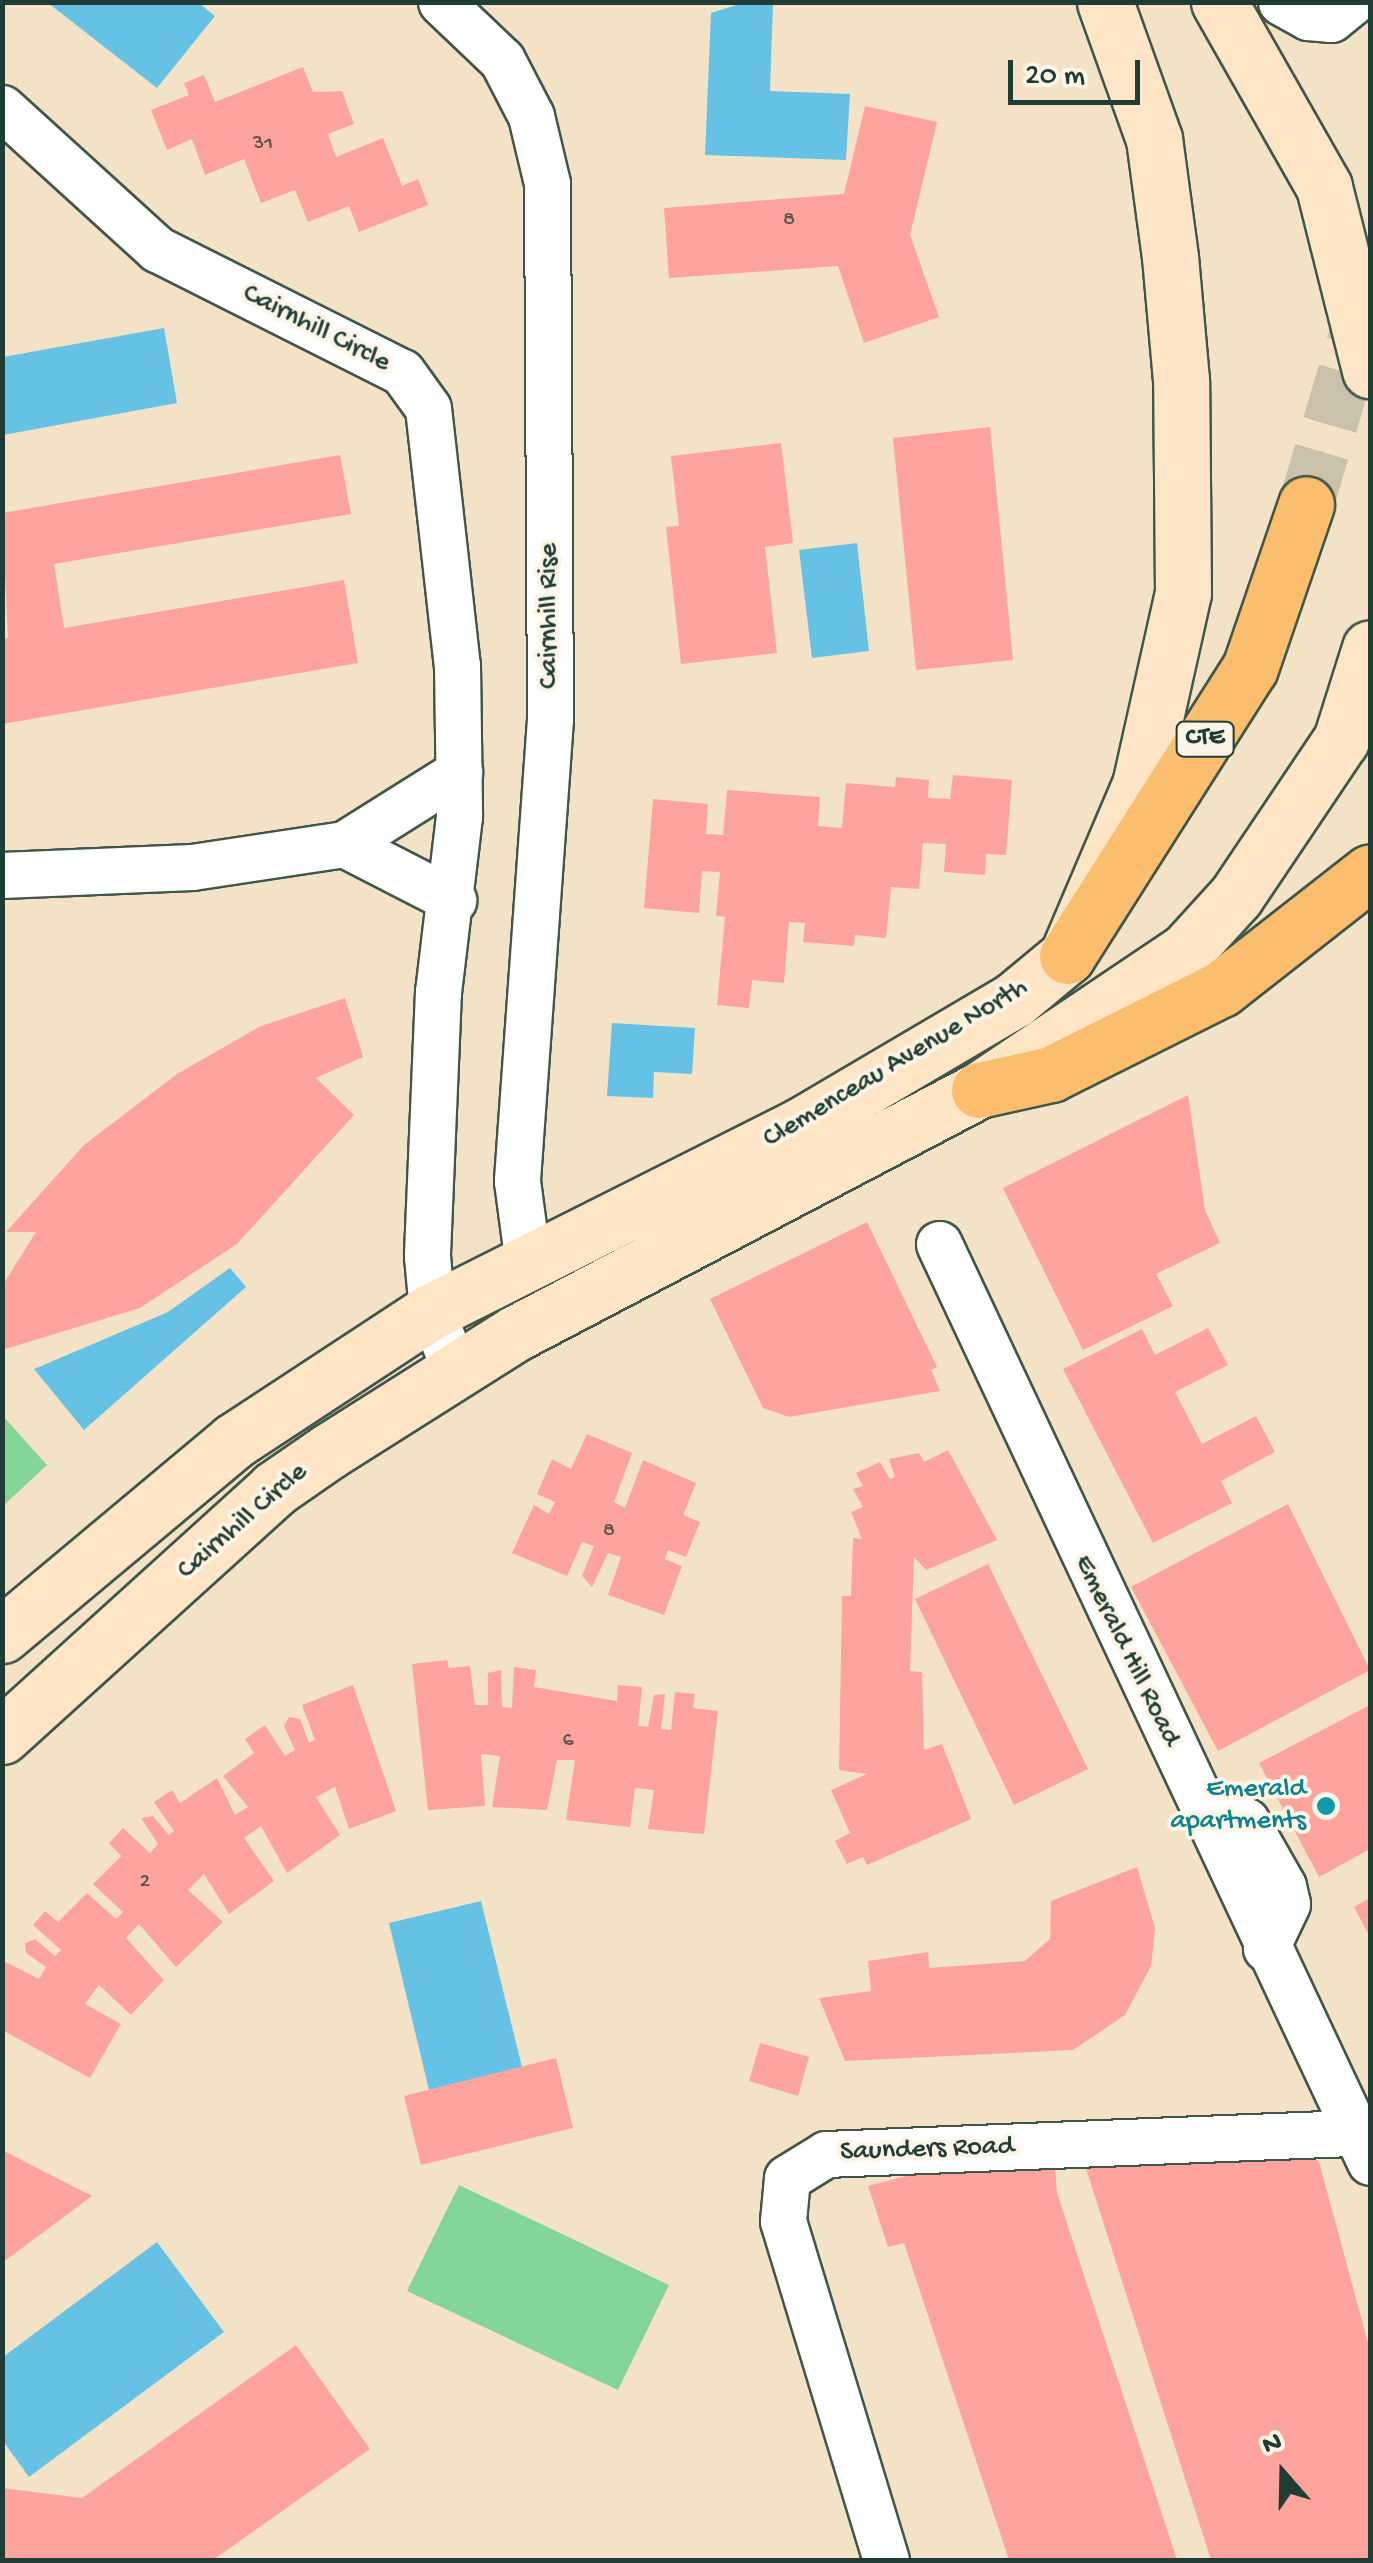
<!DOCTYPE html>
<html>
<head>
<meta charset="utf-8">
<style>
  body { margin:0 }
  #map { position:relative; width:1373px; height:2563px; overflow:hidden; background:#f4e2c6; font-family:"Gochi Hand",sans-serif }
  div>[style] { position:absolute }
  .green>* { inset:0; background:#83d698 }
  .water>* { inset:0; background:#66c2e4 }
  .building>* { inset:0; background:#fea49d }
  .highway-tunnel>* { height:55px; margin-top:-27.5px; transform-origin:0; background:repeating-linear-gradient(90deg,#c9c1a9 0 55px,transparent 0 83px) }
  .roads { filter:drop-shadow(2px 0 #3f564a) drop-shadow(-2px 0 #3f564a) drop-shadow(0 2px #3f564a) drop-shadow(0 -2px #3f564a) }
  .street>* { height:45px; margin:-22.5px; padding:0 22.5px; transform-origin:22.5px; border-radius:22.5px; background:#fff }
  .secondary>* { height:55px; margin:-27.5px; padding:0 27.5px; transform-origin:27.5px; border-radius:27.5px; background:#fde5c5 }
  .highway>* { height:55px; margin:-27.5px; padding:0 27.5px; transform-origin:27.5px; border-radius:27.5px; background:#fabe6e }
  .dots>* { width:28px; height:28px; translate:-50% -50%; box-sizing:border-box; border:5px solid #fcf5e5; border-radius:50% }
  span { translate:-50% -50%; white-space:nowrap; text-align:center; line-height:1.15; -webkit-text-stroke:8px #fcf5e5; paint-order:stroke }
  .number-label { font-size:22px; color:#57574e }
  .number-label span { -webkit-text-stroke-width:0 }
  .shield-label span { padding:2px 8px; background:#fcf5e5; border:2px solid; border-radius:8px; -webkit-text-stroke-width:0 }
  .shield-label { font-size:25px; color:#1f3d34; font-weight:700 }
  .street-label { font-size:28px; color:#1f3d34 }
  .culture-label { font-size:28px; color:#0d838f }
  .right { translate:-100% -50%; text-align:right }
  .frame { position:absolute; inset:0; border:5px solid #1f3d34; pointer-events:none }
  .north { position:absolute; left:1233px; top:2423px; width:100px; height:100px; -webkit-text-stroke:8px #fcf5e5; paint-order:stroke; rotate:340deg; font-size:28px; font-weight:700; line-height:40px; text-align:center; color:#1f3d34 }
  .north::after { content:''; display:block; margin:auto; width:35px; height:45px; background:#1f3d34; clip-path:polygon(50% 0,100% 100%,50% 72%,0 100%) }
  .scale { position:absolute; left:1008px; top:60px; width:132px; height:45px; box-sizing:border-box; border:5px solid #1f3d34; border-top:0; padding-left:12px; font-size:30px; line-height:35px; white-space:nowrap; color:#1f3d34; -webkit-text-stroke:8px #fcf5e5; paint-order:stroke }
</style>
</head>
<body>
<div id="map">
  <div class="green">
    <div style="clip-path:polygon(3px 1416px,47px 1465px,3px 1506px,2px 1506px)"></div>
    <div style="clip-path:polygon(459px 2185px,669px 2285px,618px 2390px,407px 2291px)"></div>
  </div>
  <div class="water">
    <div style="clip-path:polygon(746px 2px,773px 3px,770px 91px,850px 94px,846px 160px,705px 155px,711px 13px)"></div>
    <div style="clip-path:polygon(48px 3px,199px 3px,215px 16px,157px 88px)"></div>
    <div style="clip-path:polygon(164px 328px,177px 403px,3px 435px,3px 357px)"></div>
    <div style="clip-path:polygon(857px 543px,869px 651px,812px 658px,799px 550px)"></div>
    <div style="clip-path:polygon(612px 1023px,695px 1028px,692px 1074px,654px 1072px,653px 1098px,607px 1096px)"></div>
    <div style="clip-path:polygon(230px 1268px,246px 1287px,84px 1430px,34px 1369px,168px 1312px)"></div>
    <div style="clip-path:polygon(481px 1901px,522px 2067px,429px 2090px,389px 1923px)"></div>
    <div style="clip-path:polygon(157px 2242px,224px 2332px,29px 2477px,3px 2441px,3px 2357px)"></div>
  </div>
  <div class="building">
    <div style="clip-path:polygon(303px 67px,313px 92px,342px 91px,354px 124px,328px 134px,336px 157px,383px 138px,402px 186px,418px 179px,428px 205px,359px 232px,349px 206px,308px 222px,295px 190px,261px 203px,244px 159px,205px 175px,192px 139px,167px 150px,151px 110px,189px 95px,184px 83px,204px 75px,215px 102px)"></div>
    <div style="clip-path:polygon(865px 106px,937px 122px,910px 235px,939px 317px,864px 343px,838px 266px,669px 278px,664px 208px,844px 194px)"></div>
    <div style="clip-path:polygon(990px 427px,1013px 660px,916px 670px,893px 438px)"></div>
    <div style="clip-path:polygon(781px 443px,793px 543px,765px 547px,777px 653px,681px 664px,666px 527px,679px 526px,671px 456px)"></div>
    <div style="clip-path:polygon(340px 455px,351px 514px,54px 564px,64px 628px,344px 580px,358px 663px,2px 724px,2px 639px,8px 638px,2px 513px)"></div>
    <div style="clip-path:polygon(953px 775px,1012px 780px,1006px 855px,986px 854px,985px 875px,944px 872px,946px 844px,923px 843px,919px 889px,891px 887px,886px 938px,855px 935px,854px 946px,803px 942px,805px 923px,789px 922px,784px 983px,752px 980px,749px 1008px,717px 1005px,725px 917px,716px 916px,720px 872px,702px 871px,699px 913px,644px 908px,653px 799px,708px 804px,706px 834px,723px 835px,727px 790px,820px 797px,818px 826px,842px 828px,846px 783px,895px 787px,896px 777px,929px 780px,928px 798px,950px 799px)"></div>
    <div style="clip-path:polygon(345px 998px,363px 1057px,316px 1078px,354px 1115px,237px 1244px,140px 1308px,2px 1350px,2px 1286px,36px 1232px,6px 1232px,84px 1145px,177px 1074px,261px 1026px)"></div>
    <div style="clip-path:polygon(1188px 1095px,1205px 1210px,1220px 1243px,1156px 1274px,1173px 1306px,1083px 1350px,1003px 1188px)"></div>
    <div style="clip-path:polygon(867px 1222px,937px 1367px,931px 1370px,940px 1391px,789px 1417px,763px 1408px,710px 1299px)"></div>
    <div style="clip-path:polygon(1208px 1328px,1228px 1365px,1175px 1392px,1202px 1444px,1256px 1416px,1275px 1452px,1221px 1481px,1232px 1503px,1153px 1543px,1063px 1369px,1142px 1329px,1155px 1355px)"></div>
    <div style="clip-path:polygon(587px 1434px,632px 1453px,614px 1502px,625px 1508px,643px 1460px,696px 1483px,683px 1515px,700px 1522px,686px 1557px,668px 1550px,665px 1559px,682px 1566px,664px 1615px,608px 1595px,621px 1557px,608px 1553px,592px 1587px,582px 1576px,594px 1546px,582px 1542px,567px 1576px,512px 1553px,534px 1505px,549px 1514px,555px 1502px,537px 1494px,552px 1459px,571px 1469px)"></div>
    <div style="clip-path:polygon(948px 1450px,997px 1540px,926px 1570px,914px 1557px,910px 1671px,922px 1672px,924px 1750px,942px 1744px,971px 1819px,867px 1865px,863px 1857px,847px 1864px,835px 1841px,850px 1833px,831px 1790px,867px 1774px,839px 1770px,842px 1596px,851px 1596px,853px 1538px,862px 1539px,851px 1512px,863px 1507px,853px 1489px,863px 1486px,856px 1473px,880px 1462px,890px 1479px,895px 1477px,889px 1459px,919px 1453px,924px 1462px)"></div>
    <div style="clip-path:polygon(1288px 1504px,1370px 1670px,1218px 1751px,1131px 1587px)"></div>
    <div style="clip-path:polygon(988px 1564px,1088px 1769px,1014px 1805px,915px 1599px)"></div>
    <div style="clip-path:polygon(447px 1660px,449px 1668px,470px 1666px,475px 1705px,488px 1705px,488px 1673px,501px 1670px,502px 1707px,512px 1708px,514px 1667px,536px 1670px,534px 1687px,617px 1701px,618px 1685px,642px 1687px,638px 1726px,648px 1727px,654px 1695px,665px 1694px,661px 1729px,671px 1730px,675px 1692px,695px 1694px,693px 1708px,718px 1711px,704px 1834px,648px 1829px,654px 1790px,635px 1788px,630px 1827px,566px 1820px,575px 1760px,557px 1760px,547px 1810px,492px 1807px,500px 1756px,481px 1754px,485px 1806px,428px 1810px,412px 1664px)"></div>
    <div style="clip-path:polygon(353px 1685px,396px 1811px,349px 1829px,335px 1787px,316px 1797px,340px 1835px,287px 1873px,261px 1826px,244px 1838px,274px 1881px,229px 1914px,204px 1874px,188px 1890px,223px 1922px,176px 1967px,139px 1924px,126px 1938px,164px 1980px,131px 2015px,99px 1985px,85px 2004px,121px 2024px,90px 2078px,2px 2030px,2px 1960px,39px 1979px,46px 1967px,26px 1953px,25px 1943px,35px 1939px,55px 1956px,61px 1950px,33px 1925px,45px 1911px,58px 1922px,87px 1893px,116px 1919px,123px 1912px,93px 1884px,121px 1856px,109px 1843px,123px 1828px,150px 1853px,158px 1844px,141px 1818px,153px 1816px,169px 1835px,174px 1831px,154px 1802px,172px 1790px,180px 1803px,217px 1778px,235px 1815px,248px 1807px,223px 1776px,254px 1753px,245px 1739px,265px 1725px,285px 1756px,295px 1750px,284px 1726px,289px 1717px,300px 1719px,309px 1743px,315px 1740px,302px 1705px)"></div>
    <div style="clip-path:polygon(1370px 1705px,1370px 1849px,1319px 1877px,1259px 1763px)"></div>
    <div style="clip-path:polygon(1137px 1867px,1155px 1928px,1151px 1966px,1125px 2015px,1073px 2050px,845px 2061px,819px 1998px,871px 1991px,868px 1961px,928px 1952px,929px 1968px,1025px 1961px,1050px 1939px,1051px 1901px)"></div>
    <div style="clip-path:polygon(1370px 1898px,1370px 1937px,1354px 1907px)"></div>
    <div style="clip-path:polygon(760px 2043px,809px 2057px,798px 2096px,749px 2081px)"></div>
    <div style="clip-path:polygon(556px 2058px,573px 2128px,421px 2165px,404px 2096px)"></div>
    <div style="clip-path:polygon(2px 2150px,92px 2196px,2px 2263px)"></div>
    <div style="clip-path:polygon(1311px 2156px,1319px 2162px,1370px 2350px,1370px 2560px,1211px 2560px,1084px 2162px)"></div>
    <div style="clip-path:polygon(1055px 2168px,1057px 2193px,1177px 2560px,1009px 2560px,904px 2243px,888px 2247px,868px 2186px,910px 2175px)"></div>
    <div style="clip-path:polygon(296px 2345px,370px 2449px,213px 2560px,2px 2560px,2px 2488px,82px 2498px)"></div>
  </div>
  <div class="highway-tunnel">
    <div style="left:1306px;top:504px;width:207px;rotate:-73.4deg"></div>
  </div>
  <div class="roads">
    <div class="street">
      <div style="left:441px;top:2px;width:84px;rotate:43.6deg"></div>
      <div style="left:502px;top:60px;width:63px;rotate:62.6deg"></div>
      <div style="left:531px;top:116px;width:69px;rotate:76.6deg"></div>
      <div style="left:547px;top:183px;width:536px;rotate:89.68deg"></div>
      <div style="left:550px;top:719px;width:463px;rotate:94.1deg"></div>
      <div style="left:517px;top:1181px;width:83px;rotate:82.4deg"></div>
      <div style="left:1281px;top:2px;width:31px;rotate:29deg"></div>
      <div style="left:1308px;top:17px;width:23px;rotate:5deg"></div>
      <div style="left:1331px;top:19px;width:27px;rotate:-39deg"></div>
      <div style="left:2px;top:108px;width:210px;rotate:42.3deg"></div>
      <div style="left:157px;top:249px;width:274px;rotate:26.7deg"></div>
      <div style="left:402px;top:372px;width:44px;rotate:54.2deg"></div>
      <div style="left:428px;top:408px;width:259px;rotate:83.6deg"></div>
      <div style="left:457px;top:665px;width:151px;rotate:89.2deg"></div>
      <div style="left:459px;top:816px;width:176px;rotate:96.8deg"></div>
      <div style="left:438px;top:991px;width:265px;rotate:92.4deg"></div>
      <div style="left:427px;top:1256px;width:55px;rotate:84.8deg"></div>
      <div style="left:432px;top:1311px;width:62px;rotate:69.2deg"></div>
      <div style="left:344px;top:844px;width:123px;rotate:27.2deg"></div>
      <div style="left:2px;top:875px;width:190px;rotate:-2.4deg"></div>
      <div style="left:192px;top:867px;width:154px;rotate:-8.6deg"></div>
      <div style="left:344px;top:844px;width:136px;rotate:-32.1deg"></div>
      <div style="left:939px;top:1244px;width:1014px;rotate:64.85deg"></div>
      <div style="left:1208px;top:1820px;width:18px;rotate:-16deg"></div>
      <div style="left:1225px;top:1815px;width:22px;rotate:16deg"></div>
      <div style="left:1246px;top:1821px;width:75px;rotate:60.4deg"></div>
      <div style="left:1283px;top:1886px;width:18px;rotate:77deg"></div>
      <div style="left:1287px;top:1904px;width:49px;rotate:115.5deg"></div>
      <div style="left:886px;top:2560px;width:354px;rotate:-106.9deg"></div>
      <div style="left:783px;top:2221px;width:43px;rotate:-84.7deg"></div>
      <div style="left:787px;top:2178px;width:46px;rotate:-31.6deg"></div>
      <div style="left:826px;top:2154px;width:526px;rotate:-2.29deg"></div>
    </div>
    <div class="secondary">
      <div style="left:1219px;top:2px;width:213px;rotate:60.4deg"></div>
      <div style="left:1324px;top:187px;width:189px;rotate:75.9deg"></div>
      <div style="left:2px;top:1635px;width:302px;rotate:-39.9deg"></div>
      <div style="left:234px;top:1441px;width:237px;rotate:-33.3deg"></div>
      <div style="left:432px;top:1311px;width:412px;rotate:-26.7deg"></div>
      <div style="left:800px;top:1126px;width:248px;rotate:-30.5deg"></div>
      <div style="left:1014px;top:1000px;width:69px;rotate:-39.7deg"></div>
      <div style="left:1067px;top:956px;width:186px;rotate:-66.9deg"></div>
      <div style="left:1140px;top:785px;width:197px;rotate:-77.4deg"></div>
      <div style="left:1183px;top:593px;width:213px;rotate:-90.5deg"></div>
      <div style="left:1181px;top:380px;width:123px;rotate:-95.1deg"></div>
      <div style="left:1170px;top:257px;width:119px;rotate:-97.7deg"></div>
      <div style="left:1154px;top:139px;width:145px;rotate:-109.7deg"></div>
      <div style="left:2px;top:1736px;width:367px;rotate:-42.2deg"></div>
      <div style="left:274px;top:1489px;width:67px;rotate:-34.6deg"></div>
      <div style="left:329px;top:1451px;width:221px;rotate:-32.3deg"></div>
      <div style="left:516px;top:1333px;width:523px;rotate:-27.69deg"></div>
      <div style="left:979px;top:1090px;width:249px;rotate:-33.9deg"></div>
      <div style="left:1186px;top:951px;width:74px;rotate:-47.7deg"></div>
      <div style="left:1236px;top:896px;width:188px;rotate:-56.1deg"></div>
      <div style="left:1341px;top:740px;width:96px;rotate:-72.5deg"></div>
    </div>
    <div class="highway">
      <div style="left:1067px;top:956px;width:341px;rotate:-57.6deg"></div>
      <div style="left:1250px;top:668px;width:173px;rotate:-71.1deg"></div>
      <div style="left:979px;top:1090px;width:74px;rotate:-12.5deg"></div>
      <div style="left:1051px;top:1074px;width:190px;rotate:-26.6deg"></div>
      <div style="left:1221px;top:989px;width:189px;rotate:-38.1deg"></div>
    </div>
  </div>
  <div class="dots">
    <div style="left:1326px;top:1806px;background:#0f9aa8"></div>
  </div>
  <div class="number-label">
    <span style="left:263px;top:145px">31</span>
    <span style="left:789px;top:221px">8</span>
    <span style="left:609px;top:1532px">8</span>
    <span style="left:568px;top:1742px">6</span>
    <span style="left:145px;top:1883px">2</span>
  </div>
  <div class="shield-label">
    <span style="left:1205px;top:739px">CTE</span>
  </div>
  <div class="street-label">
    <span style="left:316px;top:329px;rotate:27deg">Cairnhill Circle</span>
    <span style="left:550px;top:616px;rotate:-90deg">Cairnhill Rise</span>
    <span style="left:896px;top:1064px;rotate:-31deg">Clemenceau Avenue North</span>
    <span style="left:243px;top:1522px;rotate:-41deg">Cairnhill Circle</span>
    <span style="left:1126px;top:1651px;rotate:64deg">Emerald Hill Road</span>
    <span style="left:927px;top:2150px;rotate:-2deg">Saunders Road</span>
  </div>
  <div class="culture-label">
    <span class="right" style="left:1306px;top:1806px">Emerald<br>apartments</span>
  </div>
  <div class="frame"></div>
  <div class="north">N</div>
  <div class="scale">20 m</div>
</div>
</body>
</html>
